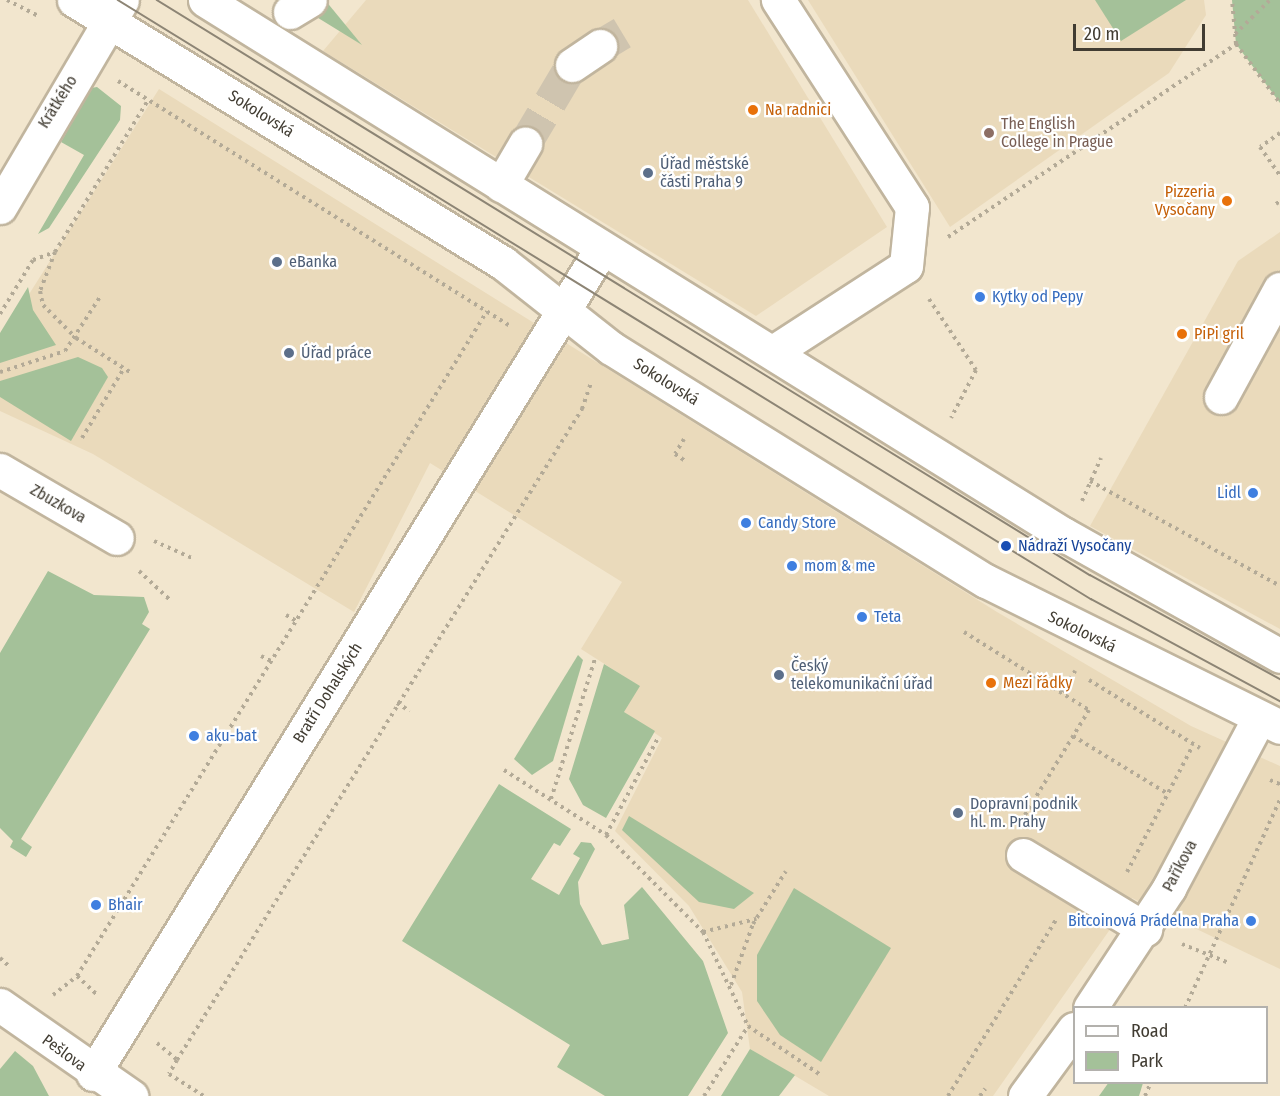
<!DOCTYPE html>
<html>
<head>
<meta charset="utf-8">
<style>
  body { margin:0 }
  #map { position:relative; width:1280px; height:1096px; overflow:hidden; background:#f2e6ce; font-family:"Fira Sans Condensed",sans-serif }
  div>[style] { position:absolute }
  .built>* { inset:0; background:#eadabb }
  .green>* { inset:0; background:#a4c199 }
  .minor-tunnel>* { height:33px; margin-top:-16.5px; transform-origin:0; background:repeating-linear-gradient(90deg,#cfc4af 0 33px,transparent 0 49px) }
  .path>* { height:4px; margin-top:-2px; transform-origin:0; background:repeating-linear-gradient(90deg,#b3aa97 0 3px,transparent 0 7.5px) }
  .roads { filter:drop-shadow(2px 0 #c1b59e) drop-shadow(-2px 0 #c1b59e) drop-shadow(0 2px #c1b59e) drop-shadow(0 -2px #c1b59e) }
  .minor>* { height:33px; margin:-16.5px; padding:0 16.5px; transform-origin:16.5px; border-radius:16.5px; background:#fff }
  .major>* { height:33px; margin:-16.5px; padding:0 16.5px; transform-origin:16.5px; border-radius:16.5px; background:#fff }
  .tram>* { height:1.5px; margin:-0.75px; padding:0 0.75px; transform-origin:0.75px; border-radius:0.75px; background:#8d8575 }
  .dots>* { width:16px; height:16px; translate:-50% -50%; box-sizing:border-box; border:3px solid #fff; border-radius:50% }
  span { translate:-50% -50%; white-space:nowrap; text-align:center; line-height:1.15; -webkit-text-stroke:4.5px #fff; paint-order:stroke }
  .street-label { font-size:16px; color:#413c32 }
  .food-label { font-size:16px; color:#c56008 }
  .left { translate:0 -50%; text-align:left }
  .right { translate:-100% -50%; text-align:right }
  .education-label { font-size:16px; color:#785e54 }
  .service-label { font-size:16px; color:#4e5e75 }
  .shop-label { font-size:16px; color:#366cbe }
  .transit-label { font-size:16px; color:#164399 }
  .legend { position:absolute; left:1073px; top:1006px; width:195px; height:78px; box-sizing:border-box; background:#fff; border:2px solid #b3b1ad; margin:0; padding:8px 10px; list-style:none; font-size:18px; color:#413c32 }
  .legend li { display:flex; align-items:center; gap:12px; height:30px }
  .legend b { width:30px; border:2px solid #b3b1ad }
  .scale { position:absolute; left:1073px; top:24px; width:132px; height:27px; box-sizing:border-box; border:3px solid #413c32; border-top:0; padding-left:8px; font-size:18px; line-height:21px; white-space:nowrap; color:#413c32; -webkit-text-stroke:4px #fff; paint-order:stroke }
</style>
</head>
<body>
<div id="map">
  <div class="built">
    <div style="clip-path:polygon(366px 0,748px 0,887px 227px,756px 316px,323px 51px)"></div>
    <div style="clip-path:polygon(808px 0,1204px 0,1206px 15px,1169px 73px,950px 227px)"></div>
    <div style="clip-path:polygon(159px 89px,997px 612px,1191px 726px,1280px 766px,1280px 969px,1132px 898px,993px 1096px,829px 1096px,750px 1049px,742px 992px,689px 906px,615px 831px,662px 738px,624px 712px,639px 686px,581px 649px,622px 582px,430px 463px,354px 612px,93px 454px,0 411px,0 340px)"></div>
    <div style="clip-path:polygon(1280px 232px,1280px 629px,1090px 526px,1238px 261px)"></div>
  </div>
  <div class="green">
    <div style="clip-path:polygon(289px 0,325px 0,362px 45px)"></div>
    <div style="clip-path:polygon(1095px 0,1186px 0,1121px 41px)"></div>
    <div style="clip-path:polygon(1232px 0,1280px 0,1280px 103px,1236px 44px)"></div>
    <div style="clip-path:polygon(97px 87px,121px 106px,120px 120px,49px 228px,38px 234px,84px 155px,61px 142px,91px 88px)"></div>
    <div style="clip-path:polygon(28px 287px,33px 310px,56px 345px,0 363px,0 333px)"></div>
    <div style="clip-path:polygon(78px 357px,102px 368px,108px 377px,71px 441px,0 397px,0 381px)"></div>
    <div style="clip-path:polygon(48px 571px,94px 595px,144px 597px,149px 612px,142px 624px,150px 629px,21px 839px,32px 847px,26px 857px,10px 847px,13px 841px,0 828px,0 653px)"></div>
    <div style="clip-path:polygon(578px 655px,583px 660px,553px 761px,532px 775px,514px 759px)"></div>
    <div style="clip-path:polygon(604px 664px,640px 686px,624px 712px,655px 731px,606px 818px,583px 805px,569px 779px)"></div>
    <div style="clip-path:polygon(499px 784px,571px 829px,560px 846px,554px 843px,531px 879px,559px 895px,580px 858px,573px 854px,581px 842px,591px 843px,595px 849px,578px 882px,580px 904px,602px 945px,629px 939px,624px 905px,642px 887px,703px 961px,728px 1033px,688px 1096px,605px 1096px,557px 1067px,570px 1045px,402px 941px)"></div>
    <div style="clip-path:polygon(629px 816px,754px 893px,734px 909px,699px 902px,622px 830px)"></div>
    <div style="clip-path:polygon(794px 888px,891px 948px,821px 1062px,780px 1035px,757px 1001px,757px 955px)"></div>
    <div style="clip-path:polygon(750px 1049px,795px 1075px,779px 1096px,721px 1096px)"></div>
    <div style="clip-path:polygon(15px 1051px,33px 1066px,49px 1096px,0 1096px,0 1069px)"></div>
    <div style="clip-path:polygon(1109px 1082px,1143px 1082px,1143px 1083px,1139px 1096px,1099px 1096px)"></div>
  </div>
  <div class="minor-tunnel">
    <div style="left:600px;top:46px;width:26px;rotate:-31deg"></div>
    <div style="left:525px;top:144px;width:92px;rotate:-59.3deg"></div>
  </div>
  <div class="path">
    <div style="left:7px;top:0;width:35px;rotate:27deg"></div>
    <div style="left:1235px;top:34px;width:49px;rotate:-44.2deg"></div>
    <div style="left:1236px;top:44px;width:74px;rotate:53.3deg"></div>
    <div style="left:118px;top:81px;width:461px;rotate:32deg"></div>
    <div style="left:1280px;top:133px;width:24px;rotate:145deg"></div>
    <div style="left:1260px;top:147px;width:35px;rotate:55deg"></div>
    <div style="left:1276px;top:204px;width:5px;rotate:-37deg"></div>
    <div style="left:948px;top:237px;width:347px;rotate:-33.8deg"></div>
    <div style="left:1236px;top:44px;width:44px;rotate:-95.2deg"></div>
    <div style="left:55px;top:252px;width:42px;rotate:111deg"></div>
    <div style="left:40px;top:291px;width:14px;rotate:78deg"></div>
    <div style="left:43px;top:305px;width:47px;rotate:45deg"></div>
    <div style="left:76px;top:338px;width:67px;rotate:32.3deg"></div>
    <div style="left:929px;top:299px;width:85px;rotate:56.5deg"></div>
    <div style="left:976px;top:370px;width:54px;rotate:117.5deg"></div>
    <div style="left:0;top:314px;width:63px;rotate:-58.6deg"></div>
    <div style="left:33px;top:260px;width:23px;rotate:-20deg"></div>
    <div style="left:55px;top:252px;width:178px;rotate:-58.5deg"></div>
    <div style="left:0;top:372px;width:68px;rotate:-17.9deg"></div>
    <div style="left:65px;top:351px;width:64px;rotate:-57.1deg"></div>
    <div style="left:82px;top:438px;width:82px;rotate:-59deg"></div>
    <div style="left:684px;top:439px;width:17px;rotate:121deg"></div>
    <div style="left:675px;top:454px;width:14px;rotate:34deg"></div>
    <div style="left:1090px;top:481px;width:217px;rotate:28.9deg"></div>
    <div style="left:1082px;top:501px;width:47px;rotate:-66.2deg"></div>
    <div style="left:154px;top:541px;width:44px;rotate:24.2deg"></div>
    <div style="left:139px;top:571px;width:41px;rotate:43deg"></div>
    <div style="left:286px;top:615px;width:14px;rotate:30deg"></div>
    <div style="left:964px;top:632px;width:147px;rotate:32deg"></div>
    <div style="left:1089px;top:710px;width:123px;rotate:121.4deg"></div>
    <div style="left:261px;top:656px;width:13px;rotate:27deg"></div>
    <div style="left:1089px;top:680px;width:130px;rotate:31.5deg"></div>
    <div style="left:1062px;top:692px;width:25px;rotate:-58deg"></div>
    <div style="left:397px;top:703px;width:15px;rotate:32deg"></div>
    <div style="left:1073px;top:736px;width:111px;rotate:31.4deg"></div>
    <div style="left:504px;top:770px;width:121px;rotate:32.5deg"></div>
    <div style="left:606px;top:835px;width:137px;rotate:45deg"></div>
    <div style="left:703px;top:932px;width:104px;rotate:64.4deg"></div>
    <div style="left:1270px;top:780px;width:11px;rotate:22deg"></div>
    <div style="left:551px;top:799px;width:147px;rotate:-72.6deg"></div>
    <div style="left:606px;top:835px;width:110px;rotate:-61.8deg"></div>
    <div style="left:1127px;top:872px;width:143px;rotate:-62.5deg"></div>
    <div style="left:703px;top:932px;width:55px;rotate:-13.8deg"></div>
    <div style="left:1182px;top:944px;width:51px;rotate:22deg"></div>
    <div style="left:0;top:958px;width:12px;rotate:42deg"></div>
    <div style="left:77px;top:976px;width:26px;rotate:43deg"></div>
    <div style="left:731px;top:985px;width:65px;rotate:-70.2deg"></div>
    <div style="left:753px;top:924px;width:62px;rotate:-58.1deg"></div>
    <div style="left:53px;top:995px;width:31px;rotate:-38deg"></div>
    <div style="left:77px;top:976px;width:781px;rotate:-58.34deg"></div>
    <div style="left:1185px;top:1008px;width:229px;rotate:-65.5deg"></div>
    <div style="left:157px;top:1043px;width:26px;rotate:40deg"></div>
    <div style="left:177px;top:1060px;width:767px;rotate:-58.11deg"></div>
    <div style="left:582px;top:409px;width:28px;rotate:-71deg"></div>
    <div style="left:177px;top:1060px;width:16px;rotate:120deg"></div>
    <div style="left:169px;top:1074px;width:41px;rotate:32.2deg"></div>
    <div style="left:704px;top:1096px;width:83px;rotate:-57.8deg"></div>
    <div style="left:748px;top:1026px;width:89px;rotate:34deg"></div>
    <div style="left:948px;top:1096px;width:206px;rotate:-58.5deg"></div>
    <div style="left:980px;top:1096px;width:9px;rotate:-54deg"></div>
    <div style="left:1145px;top:1096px;width:15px;rotate:-67deg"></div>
  </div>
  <div class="roads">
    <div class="minor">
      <div style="left:290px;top:12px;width:23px;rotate:-31deg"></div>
      <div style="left:572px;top:65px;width:34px;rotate:-34deg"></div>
      <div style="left:501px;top:185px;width:48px;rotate:-59.7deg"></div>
      <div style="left:0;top:207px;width:240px;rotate:-59.5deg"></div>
      <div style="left:773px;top:352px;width:158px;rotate:-32.9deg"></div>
      <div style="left:906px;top:266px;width:59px;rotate:-84.2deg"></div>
      <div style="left:912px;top:207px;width:247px;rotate:-122.9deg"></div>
      <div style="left:1221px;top:397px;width:123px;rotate:-61.4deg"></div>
      <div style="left:0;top:470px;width:135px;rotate:30.2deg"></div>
      <div style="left:1023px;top:855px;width:143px;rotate:31.2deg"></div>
      <div style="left:0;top:1005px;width:160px;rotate:34.8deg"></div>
      <div style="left:1090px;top:1008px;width:144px;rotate:-56.6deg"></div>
      <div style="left:1169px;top:888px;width:192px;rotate:-62.1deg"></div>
      <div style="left:93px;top:1074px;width:970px;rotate:-58.36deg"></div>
      <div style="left:1025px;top:1096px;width:83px;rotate:-53.8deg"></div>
    </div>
    <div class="major">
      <div style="left:74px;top:0;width:503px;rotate:31.51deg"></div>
      <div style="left:503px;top:263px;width:137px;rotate:38.2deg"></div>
      <div style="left:611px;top:348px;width:441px;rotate:31.9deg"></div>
      <div style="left:986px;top:581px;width:328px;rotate:26.4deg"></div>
      <div style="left:205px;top:0;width:1011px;rotate:31.9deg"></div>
      <div style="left:1063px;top:534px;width:249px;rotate:29.3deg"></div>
    </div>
  </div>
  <div class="tram">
    <div style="left:118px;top:0;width:1143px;rotate:31.62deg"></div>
    <div style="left:1091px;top:599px;width:215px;rotate:28.4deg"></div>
    <div style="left:157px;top:0;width:1096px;rotate:31.65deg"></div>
    <div style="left:1090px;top:575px;width:217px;rotate:28.7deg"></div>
  </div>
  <div class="dots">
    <div style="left:753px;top:110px;background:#e8710a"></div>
    <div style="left:989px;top:133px;background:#8d6e63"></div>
    <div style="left:648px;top:173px;background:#5c6f8a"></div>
    <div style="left:1227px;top:201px;background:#e8710a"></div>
    <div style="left:277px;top:262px;background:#5c6f8a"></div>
    <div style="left:980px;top:297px;background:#3f7fe0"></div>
    <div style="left:1182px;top:334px;background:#e8710a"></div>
    <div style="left:289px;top:353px;background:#5c6f8a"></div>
    <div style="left:1253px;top:493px;background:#3f7fe0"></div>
    <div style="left:746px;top:523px;background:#3f7fe0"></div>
    <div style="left:1006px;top:546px;background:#1a4fb4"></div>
    <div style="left:792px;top:566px;background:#3f7fe0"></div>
    <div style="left:862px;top:617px;background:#3f7fe0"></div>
    <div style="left:779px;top:675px;background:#5c6f8a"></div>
    <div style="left:991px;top:683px;background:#e8710a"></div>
    <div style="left:194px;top:736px;background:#3f7fe0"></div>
    <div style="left:958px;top:813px;background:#5c6f8a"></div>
    <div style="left:96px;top:905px;background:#3f7fe0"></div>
    <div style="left:1251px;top:921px;background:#3f7fe0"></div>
  </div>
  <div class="street-label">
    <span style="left:58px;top:102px;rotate:-58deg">Krátkého</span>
    <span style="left:261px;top:114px;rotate:32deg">Sokolovská</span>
    <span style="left:666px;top:382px;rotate:32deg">Sokolovská</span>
    <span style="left:58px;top:504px;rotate:30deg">Zbuzkova</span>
    <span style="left:1082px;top:632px;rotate:26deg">Sokolovská</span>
    <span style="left:328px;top:693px;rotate:-58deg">Bratří Dohalských</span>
    <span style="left:1180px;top:866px;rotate:-62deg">Paříkova</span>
    <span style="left:64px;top:1053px;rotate:36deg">Pešlova</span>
  </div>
  <div class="food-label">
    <span class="left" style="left:765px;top:110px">Na radnici</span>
    <span class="right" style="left:1215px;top:201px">Pizzeria<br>Vysočany</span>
    <span class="left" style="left:1194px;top:334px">PiPi gril</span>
    <span class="left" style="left:1003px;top:683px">Mezi řádky</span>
  </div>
  <div class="education-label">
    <span class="left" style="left:1001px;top:133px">The English<br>College in Prague</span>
  </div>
  <div class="service-label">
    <span class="left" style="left:660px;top:173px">Úřad městské<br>části Praha 9</span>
    <span class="left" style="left:289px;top:262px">eBanka</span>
    <span class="left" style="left:301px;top:353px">Úřad práce</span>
    <span class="left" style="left:791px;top:675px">Český<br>telekomunikační úřad</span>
    <span class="left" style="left:970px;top:813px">Dopravní podnik<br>hl. m. Prahy</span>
  </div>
  <div class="shop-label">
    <span class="left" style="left:992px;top:297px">Kytky od Pepy</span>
    <span class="right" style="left:1241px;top:493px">Lidl</span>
    <span class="left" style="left:758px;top:523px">Candy Store</span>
    <span class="left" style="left:804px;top:566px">mom &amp; me</span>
    <span class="left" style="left:874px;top:617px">Teta</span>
    <span class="left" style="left:206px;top:736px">aku-bat</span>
    <span class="left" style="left:108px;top:905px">Bhair</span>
    <span class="right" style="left:1239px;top:921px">Bitcoinová Prádelna Praha</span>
  </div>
  <div class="transit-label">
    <span class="left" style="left:1018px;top:546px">Nádraží Vysočany</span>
  </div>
  <ul class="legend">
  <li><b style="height:8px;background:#fff"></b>Road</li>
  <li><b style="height:16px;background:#a4c199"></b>Park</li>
  </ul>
  <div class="scale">20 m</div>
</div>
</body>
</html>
